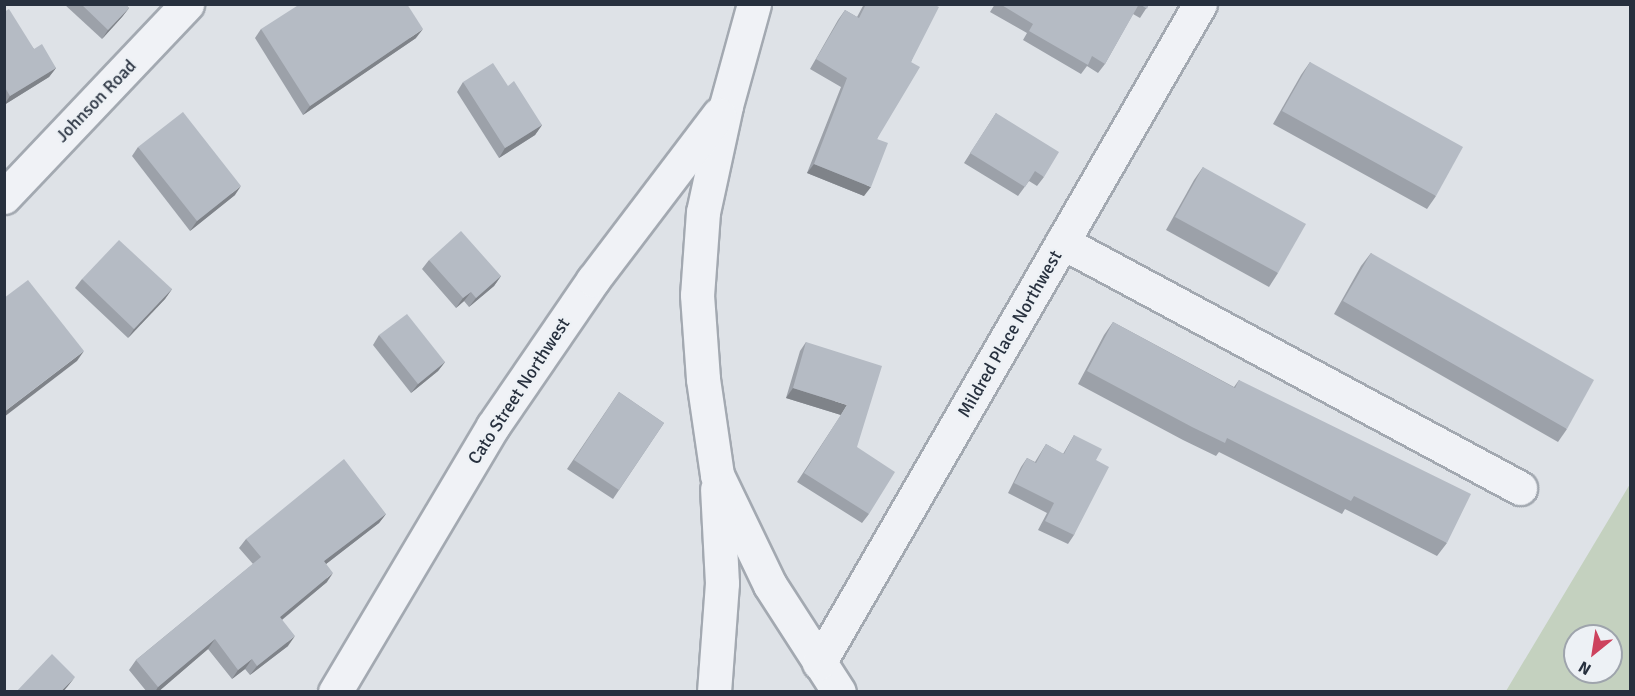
<!DOCTYPE html>
<html>
<head>
<meta charset="utf-8">
<style>
  body { margin:0 }
  #map { position:relative; width:1635px; height:696px; overflow:hidden; background:#dee2e7; font-family:Signika,sans-serif }
  div>[style] { position:absolute }
  .green>* { inset:0; background:#c4d1bf }
  .roads { filter:drop-shadow(2px 0 #a3a9b1) drop-shadow(-2px 0 #a3a9b1) drop-shadow(0 2px #a3a9b1) drop-shadow(0 -2px #a3a9b1) }
  .minor>* { height:33px; margin:-16.5px; padding:0 16.5px; transform-origin:16.5px; border-radius:16.5px; background:#f0f2f6 }
  .wall>* { inset:0; background:#9ca1a9 }
  .shaded-wall>* { inset:0; background:#7f8389 }
  .building>* { inset:0; background:#b5bbc4 }
  span { translate:-50% -50%; white-space:nowrap; text-align:center; line-height:1.15; -webkit-text-stroke:4.5px #edf1f5; paint-order:stroke }
  .street-label { font-size:18px; color:#27303e }
  .frame { position:absolute; inset:0; border:6px solid #27303e; pointer-events:none }
  .north { position:absolute; left:1563px; top:624px; width:60px; height:60px; box-sizing:border-box; background:#edf1f5; border:2px solid #9ea4ac; border-radius:50%; rotate:210deg; font-size:16px; font-weight:700; line-height:24px; text-align:center; color:#27303e }
  .north::after { content:''; display:block; margin:auto; width:21px; height:27px; background:#cd425d; clip-path:polygon(50% 0,100% 100%,50% 72%,0 100%) }
</style>
</head>
<body>
<div id="map">
  <div class="green">
    <div style="clip-path:polygon(evenodd,1630px 484px,1630px 691px,1506px 691px,1630px 484px,1575px 636px,1611px 636px,1611px 672px,1575px 672px,1575px 636px)"></div>
  </div>
  <div class="roads">
    <div class="minor">
      <div style="left:754px;top:4px;width:106px;rotate:105.4deg"></div>
      <div style="left:726px;top:106px;width:108px;rotate:102.2deg"></div>
      <div style="left:703px;top:212px;width:83px;rotate:94.1deg"></div>
      <div style="left:697px;top:295px;width:84px;rotate:85.9deg"></div>
      <div style="left:703px;top:379px;width:97px;rotate:81.7deg"></div>
      <div style="left:717px;top:475px;width:122px;rotate:64.3deg"></div>
      <div style="left:770px;top:585px;width:127px;rotate:57.2deg"></div>
      <div style="left:4px;top:197px;width:266px;rotate:-46.5deg"></div>
      <div style="left:1062px;top:242px;width:520px;rotate:28.24deg"></div>
      <div style="left:819px;top:663px;width:761px;rotate:-59.97deg"></div>
      <div style="left:335px;top:692px;width:309px;rotate:-59.3deg"></div>
      <div style="left:493px;top:426px;width:177px;rotate:-55.6deg"></div>
      <div style="left:593px;top:280px;width:208px;rotate:-52.8deg"></div>
      <div style="left:714px;top:692px;width:109px;rotate:-85.8deg"></div>
      <div style="left:722px;top:583px;width:94px;rotate:-93deg"></div>
    </div>
  </div>
  <div class="wall">
    <div style="clip-path:polygon(64px 4px,125px 4px,129px 8px,122px 17px,102px 39px)"></div>
    <div style="clip-path:polygon(864px 4px,933px 4px,911px 62px,877px 139px,864px 196px,807px 173px,841px 87px,810px 69px,838px 20px,845px 10px,857px 17px)"></div>
    <div style="clip-path:polygon(995px 4px,1149px 4px,1140px 18px,1133px 14px,1105px 64px,1098px 73px,1087px 66px,1081px 74px,1023px 40px,1027px 33px,990px 12px)"></div>
    <div style="clip-path:polygon(4px 12px,34px 49px,56px 68px,49px 77px,4px 105px)"></div>
    <div style="clip-path:polygon(261px 29px,416px 38px,303px 115px,255px 38px)"></div>
    <div style="clip-path:polygon(1310px 62px,1436px 196px,1427px 209px,1273px 124px,1301px 75px)"></div>
    <div style="clip-path:polygon(463px 82px,542px 125px,535px 135px,499px 158px,457px 92px)"></div>
    <div style="clip-path:polygon(996px 113px,1044px 177px,1037px 186px,1029px 181px,1018px 196px,964px 163px)"></div>
    <div style="clip-path:polygon(138px 147px,235px 195px,190px 231px,132px 156px)"></div>
    <div style="clip-path:polygon(1203px 167px,1278px 273px,1269px 287px,1166px 230px,1194px 180px)"></div>
    <div style="clip-path:polygon(1371px 253px,1567px 429px,1558px 442px,1334px 314px,1361px 266px)"></div>
    <div style="clip-path:polygon(429px 260px,501px 276px,494px 286px,469px 307px,464px 301px,456px 308px,422px 269px)"></div>
    <div style="clip-path:polygon(82px 279px,172px 289px,165px 299px,128px 338px,75px 288px)"></div>
    <div style="clip-path:polygon(1113px 322px,1234px 387px,1239px 380px,1447px 543px,1437px 556px,1345px 509px,1342px 514px,1219px 452px,1216px 456px,1183px 440px,1078px 384px,1104px 335px)"></div>
    <div style="clip-path:polygon(379px 335px,445px 362px,438px 371px,411px 393px,373px 345px)"></div>
    <div style="clip-path:polygon(806px 342px,857px 447px,869px 514px,862px 523px,797px 482px,841px 415px,786px 398px,800px 351px)"></div>
    <div style="clip-path:polygon(619px 392px,664px 423px,613px 499px,567px 469px)"></div>
    <div style="clip-path:polygon(1074px 435px,1096px 460px,1074px 535px,1068px 544px,1038px 530px,1047px 513px,1008px 493px,1021px 467px,1027px 458px,1035px 462px,1046px 444px,1063px 454px)"></div>
    <div style="clip-path:polygon(386px 514px,379px 523px,326px 564px,327px 582px,282px 620px,288px 646px,250px 675px,245px 669px,232px 679px,208px 649px,158px 692px,147px 692px,129px 670px,136px 660px,253px 564px,239px 548px,246px 539px)"></div>
  </div>
  <div class="shaded-wall">
    <div style="clip-path:polygon(129px 8px,122px 17px,102px 39px,108px 30px)"></div>
    <div style="clip-path:polygon(423px 29px,416px 38px,303px 115px,310px 106px)"></div>
    <div style="clip-path:polygon(56px 68px,49px 77px,4px 105px,10px 96px)"></div>
    <div style="clip-path:polygon(542px 125px,535px 135px,499px 158px,505px 148px)"></div>
    <div style="clip-path:polygon(814px 164px,871px 187px,864px 196px,807px 173px)"></div>
    <div style="clip-path:polygon(241px 186px,235px 195px,190px 231px,197px 221px)"></div>
    <div style="clip-path:polygon(501px 276px,494px 286px,469px 307px,476px 298px)"></div>
    <div style="clip-path:polygon(172px 289px,165px 299px,128px 338px,134px 329px)"></div>
    <div style="clip-path:polygon(471px 292px,464px 301px,456px 308px,463px 298px)"></div>
    <div style="clip-path:polygon(84px 351px,77px 361px,4px 417px,4px 412px)"></div>
    <div style="clip-path:polygon(445px 362px,438px 371px,411px 393px,418px 384px)"></div>
    <div style="clip-path:polygon(793px 388px,847px 405px,841px 415px,786px 398px)"></div>
    <div style="clip-path:polygon(386px 514px,379px 523px,317px 571px,324px 561px)"></div>
    <div style="clip-path:polygon(333px 573px,327px 582px,273px 627px,280px 617px)"></div>
    <div style="clip-path:polygon(295px 636px,288px 646px,250px 675px,257px 666px)"></div>
    <div style="clip-path:polygon(215px 639px,208px 649px,158px 692px,155px 692px,158px 687px)"></div>
    <div style="clip-path:polygon(252px 659px,245px 669px,232px 679px,238px 670px)"></div>
    <div style="clip-path:polygon(75px 677px,68px 686px,63px 692px,62px 690px)"></div>
  </div>
  <div class="building">
    <div style="clip-path:polygon(81px 4px,125px 4px,129px 8px,108px 30px)"></div>
    <div style="clip-path:polygon(300px 4px,407px 4px,423px 29px,310px 106px,261px 29px)"></div>
    <div style="clip-path:polygon(866px 4px,933px 4px,939px 7px,911px 62px,920px 67px,877px 139px,888px 143px,871px 187px,814px 164px,847px 78px,816px 59px,845px 10px,859px 18px)"></div>
    <div style="clip-path:polygon(1000px 4px,1139px 4px,1105px 64px,1092px 56px,1088px 65px,1029px 31px,1033px 24px)"></div>
    <div style="clip-path:polygon(1140px 4px,1149px 4px,1147px 9px)"></div>
    <div style="clip-path:polygon(9px 9px,34px 49px,42px 44px,56px 68px,10px 96px,4px 86px,4px 12px)"></div>
    <div style="clip-path:polygon(1310px 62px,1463px 147px,1436px 196px,1282px 111px)"></div>
    <div style="clip-path:polygon(493px 63px,508px 86px,514px 81px,542px 125px,505px 148px,463px 82px)"></div>
    <div style="clip-path:polygon(183px 112px,241px 186px,197px 221px,138px 147px)"></div>
    <div style="clip-path:polygon(996px 113px,1059px 152px,1044px 177px,1035px 171px,1025px 187px,970px 153px)"></div>
    <div style="clip-path:polygon(1203px 167px,1306px 224px,1278px 273px,1175px 217px)"></div>
    <div style="clip-path:polygon(461px 231px,501px 276px,476px 298px,471px 292px,463px 298px,429px 260px)"></div>
    <div style="clip-path:polygon(119px 240px,172px 289px,134px 329px,82px 279px)"></div>
    <div style="clip-path:polygon(1371px 253px,1594px 380px,1567px 429px,1343px 301px)"></div>
    <div style="clip-path:polygon(28px 280px,84px 351px,4px 412px,4px 298px)"></div>
    <div style="clip-path:polygon(407px 314px,445px 362px,418px 384px,379px 335px)"></div>
    <div style="clip-path:polygon(1113px 322px,1235px 388px,1239px 380px,1471px 494px,1447px 543px,1354px 496px,1351px 501px,1227px 438px,1225px 443px,1192px 427px,1087px 371px)"></div>
    <div style="clip-path:polygon(806px 342px,882px 366px,857px 447px,895px 472px,869px 514px,804px 473px,847px 405px,793px 388px)"></div>
    <div style="clip-path:polygon(619px 392px,664px 423px,619px 490px,574px 460px)"></div>
    <div style="clip-path:polygon(1074px 435px,1102px 449px,1096px 460px,1109px 467px,1074px 535px,1045px 521px,1054px 503px,1014px 483px,1027px 458px,1036px 463px,1046px 444px,1064px 454px)"></div>
    <div style="clip-path:polygon(344px 459px,386px 514px,324px 561px,333px 573px,280px 617px,295px 636px,257px 666px,252px 659px,238px 670px,215px 639px,158px 687px,136px 660px,261px 557px,246px 539px)"></div>
    <div style="clip-path:polygon(52px 654px,75px 677px,62px 690px,64px 692px,16px 692px)"></div>
  </div>
  <div class="street-label">
    <span style="left:96px;top:101px;rotate:-46deg">Johnson Road</span>
    <span style="left:1010px;top:334px;rotate:-60deg">Mildred Place Northwest</span>
    <span style="left:519px;top:391px;rotate:-57deg">Cato Street Northwest</span>
  </div>
  <div class="frame"></div>
  <div class="north">N</div>
</div>
</body>
</html>
